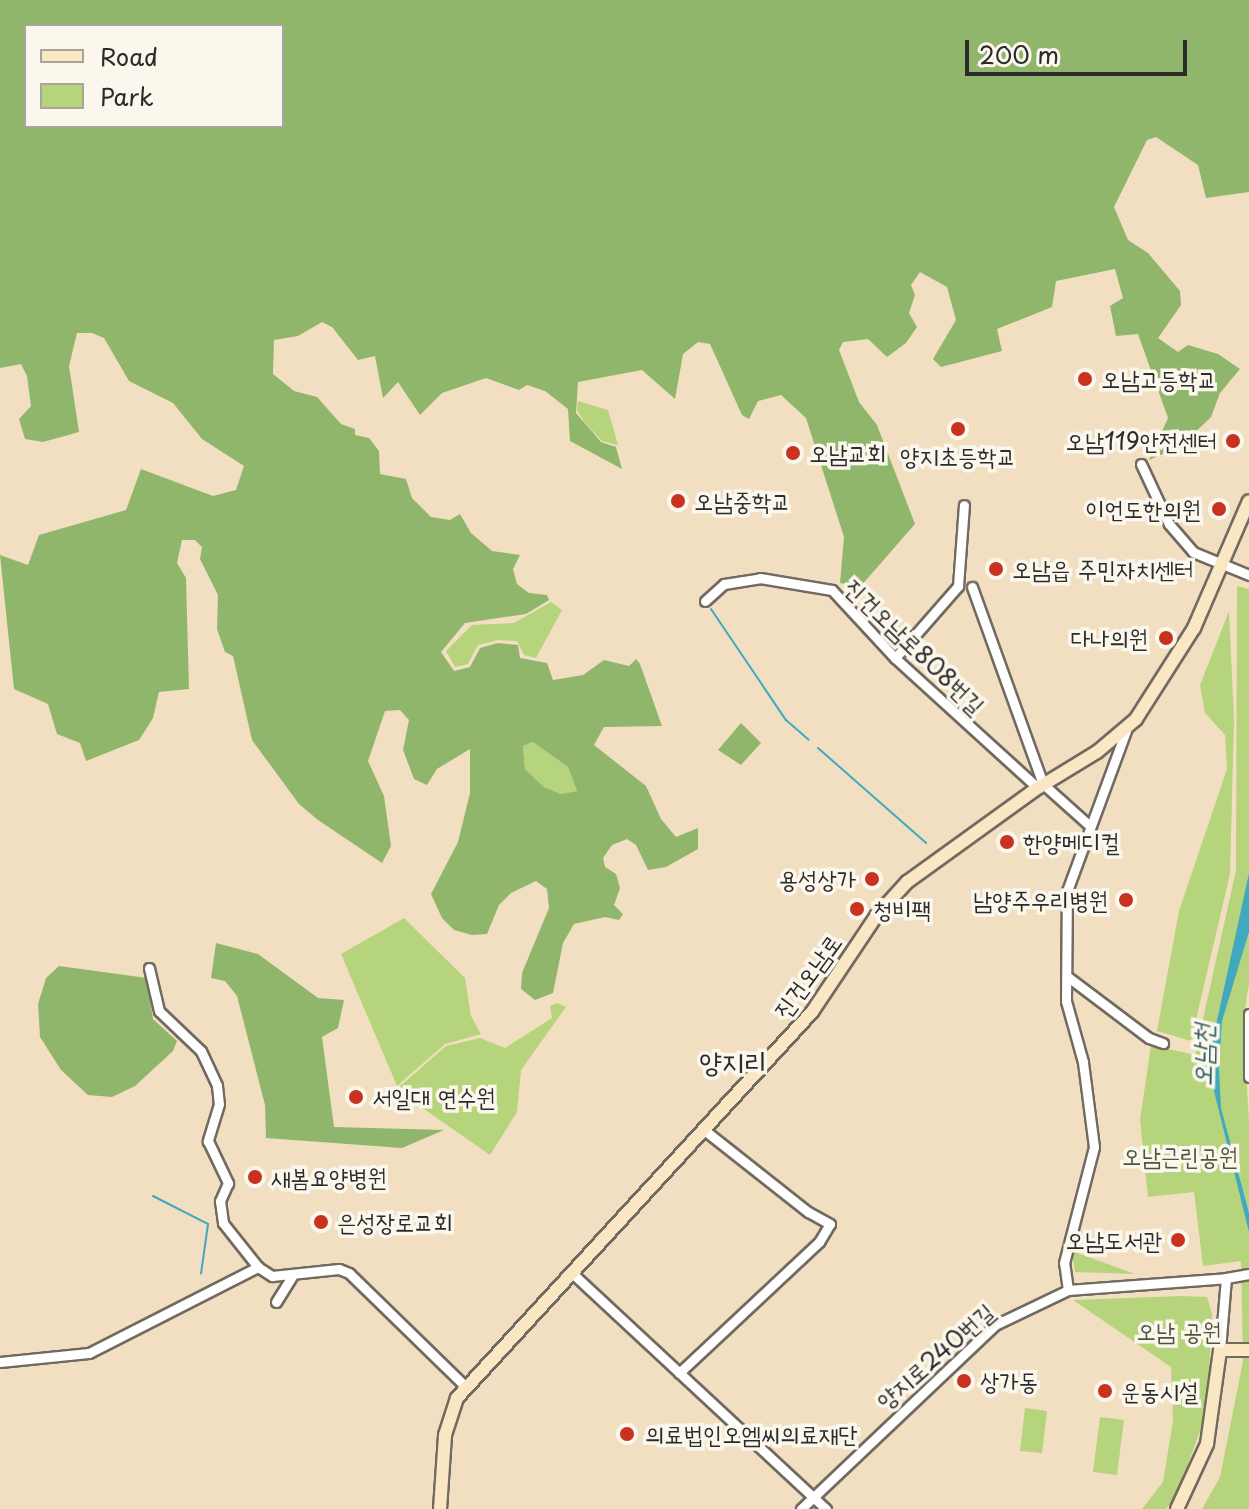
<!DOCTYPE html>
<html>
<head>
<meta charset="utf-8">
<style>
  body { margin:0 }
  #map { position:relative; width:1249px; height:1509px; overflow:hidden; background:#f2dfc1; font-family:"Playpen Sans","Poor Story",sans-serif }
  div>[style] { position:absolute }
  .green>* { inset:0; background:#b6d47b }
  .forest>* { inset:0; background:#90b66b }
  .water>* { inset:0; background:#40a9c0 }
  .stream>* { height:2px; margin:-1px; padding:0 1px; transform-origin:1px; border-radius:1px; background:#40a9c0 }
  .roads { filter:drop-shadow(2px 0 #716a60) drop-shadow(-2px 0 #716a60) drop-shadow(0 2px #716a60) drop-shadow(0 -2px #716a60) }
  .street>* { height:9px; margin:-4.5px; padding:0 4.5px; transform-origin:4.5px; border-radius:4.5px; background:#fff }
  .secondary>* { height:12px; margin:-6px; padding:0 6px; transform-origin:6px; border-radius:6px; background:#fae7c3 }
  .dots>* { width:22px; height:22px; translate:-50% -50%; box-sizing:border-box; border:4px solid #fbf7ec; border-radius:50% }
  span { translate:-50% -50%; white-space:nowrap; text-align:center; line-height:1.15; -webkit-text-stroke:7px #fbf7ec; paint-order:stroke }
  .poi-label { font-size:24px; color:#2b2b2b }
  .left { translate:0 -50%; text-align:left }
  .right { translate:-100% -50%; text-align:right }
  .street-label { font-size:24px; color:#2b2b2b }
  .park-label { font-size:24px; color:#4e553f }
  .water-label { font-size:26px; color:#335d67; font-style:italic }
  .quarter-label { font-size:28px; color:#2b2b2b }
  .legend { position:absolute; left:24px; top:24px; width:260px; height:104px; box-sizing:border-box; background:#fbf7ec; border:2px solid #a8a59f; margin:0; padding:10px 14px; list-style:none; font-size:24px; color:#2b2b2b }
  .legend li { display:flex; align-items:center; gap:16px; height:40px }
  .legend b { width:40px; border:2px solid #a8a59f }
  .scale { position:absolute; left:965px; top:40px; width:222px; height:36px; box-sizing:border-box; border:4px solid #2b2b2b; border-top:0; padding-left:10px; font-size:24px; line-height:28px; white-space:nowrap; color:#2b2b2b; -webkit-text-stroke:6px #fbf7ec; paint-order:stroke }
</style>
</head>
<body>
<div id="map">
  <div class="green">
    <div style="clip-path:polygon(578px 401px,608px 410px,618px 445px,602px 441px,585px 423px,577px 410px)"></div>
    <div style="clip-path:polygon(1237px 586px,1249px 589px,1249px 983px,1243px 1021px,1249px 1121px,1249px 1509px,1202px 1509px,1220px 1477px,1243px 1361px,1241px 1261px,1203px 1266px,1194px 1192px,1148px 1197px,1140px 1120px,1151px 1045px,1195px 1055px,1236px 870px)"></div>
    <div style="clip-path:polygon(551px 602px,562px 610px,536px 658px,524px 655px,517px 641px,498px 640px,478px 645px,468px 664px,455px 667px,446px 651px,472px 625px,514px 623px)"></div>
    <div style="clip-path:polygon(1229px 611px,1234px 720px,1230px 874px,1191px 1041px,1157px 1031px,1179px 911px,1227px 769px,1225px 735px,1205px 713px,1200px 685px)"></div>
    <div style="clip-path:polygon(533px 742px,568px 767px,577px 791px,561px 794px,544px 787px,525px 769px,523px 746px)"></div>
    <div style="clip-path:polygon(404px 918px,465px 978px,471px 1016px,481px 1034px,445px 1044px,397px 1086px,341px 954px)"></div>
    <div style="clip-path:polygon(557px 1003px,566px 1007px,521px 1070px,517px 1112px,490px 1155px,401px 1093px,399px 1087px,446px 1046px,480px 1038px,505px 1048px,552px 1018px,550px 1006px)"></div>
    <div style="clip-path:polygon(1072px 1251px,1135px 1274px,1075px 1272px)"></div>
    <div style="clip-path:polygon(1181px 1296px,1207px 1297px,1212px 1314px,1207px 1412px,1176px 1497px,1166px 1509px,1142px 1509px,1163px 1482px,1173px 1421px,1171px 1367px,1073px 1300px)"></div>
    <div style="clip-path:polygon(1025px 1408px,1047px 1411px,1042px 1453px,1020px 1451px)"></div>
    <div style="clip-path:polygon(1100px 1417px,1124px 1420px,1117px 1475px,1093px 1472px)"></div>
  </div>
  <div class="forest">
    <div style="clip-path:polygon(evenodd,0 0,1249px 0,1249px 192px,1206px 198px,1198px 165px,1156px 137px,1147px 140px,1114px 207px,1128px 240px,1148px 253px,1180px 291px,1181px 305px,1158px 338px,1178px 352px,1188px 345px,1218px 354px,1240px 369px,1220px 393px,1211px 417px,1181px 446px,1149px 460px,1168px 418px,1138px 334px,1116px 336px,1110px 306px,1123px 298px,1115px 269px,1056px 281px,1052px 307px,997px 329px,1002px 351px,941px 367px,933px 359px,956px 320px,947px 287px,920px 272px,911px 285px,915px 295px,909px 313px,917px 327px,906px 343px,887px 357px,868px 339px,843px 342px,839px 350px,859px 402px,877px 425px,915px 524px,860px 587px,840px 583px,844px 537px,806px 418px,781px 395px,758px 401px,749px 419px,742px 415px,710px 344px,698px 342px,683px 354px,675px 399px,642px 370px,578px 382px,576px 413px,601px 442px,616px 447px,622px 469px,570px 441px,568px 409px,545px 391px,527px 385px,519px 390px,486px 378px,442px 393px,420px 415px,398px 382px,383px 398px,375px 356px,358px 360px,332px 327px,322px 322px,298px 336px,274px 340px,273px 374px,294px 391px,317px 397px,341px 424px,355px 429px,355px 435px,369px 438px,379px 451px,380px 474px,406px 479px,412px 498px,431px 517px,450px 520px,460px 514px,471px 533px,492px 551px,520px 555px,513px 569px,517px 584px,529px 593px,547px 595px,549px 600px,526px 614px,465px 623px,441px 652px,454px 671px,470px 667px,480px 648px,498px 643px,518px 645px,520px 658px,547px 663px,553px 680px,583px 675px,604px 660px,629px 666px,636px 659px,640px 664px,662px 726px,604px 727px,594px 745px,646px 786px,661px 819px,676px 837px,698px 828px,698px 849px,666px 867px,648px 870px,636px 845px,627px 839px,612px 845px,603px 858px,605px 867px,616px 874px,620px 888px,614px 905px,623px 914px,619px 920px,605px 917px,574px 924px,563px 943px,553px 993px,535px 1000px,521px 989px,522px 973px,549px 908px,547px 889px,536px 881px,511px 893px,499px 905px,487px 934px,472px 935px,454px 930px,442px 918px,431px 894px,458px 842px,470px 793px,470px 749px,437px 769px,427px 785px,414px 779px,403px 750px,409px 720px,400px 710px,385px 711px,368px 761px,384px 796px,391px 846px,382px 863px,318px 820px,299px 804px,252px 740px,233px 656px,225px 652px,217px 629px,218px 595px,200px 559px,202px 547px,195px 540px,182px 540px,177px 563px,186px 578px,189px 689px,159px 692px,153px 718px,139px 740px,86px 761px,80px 743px,57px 734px,48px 704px,14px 689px,0 555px,28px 565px,39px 535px,126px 510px,141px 469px,213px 496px,236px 490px,244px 466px,202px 439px,173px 403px,129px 381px,104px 338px,92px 333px,77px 333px,69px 366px,79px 432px,43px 442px,25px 439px,19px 419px,31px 406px,27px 376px,21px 364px,0 368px,0 0,26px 26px,282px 26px,282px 126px,26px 126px,26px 26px,0 0,533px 742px,568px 767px,577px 791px,561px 794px,544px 787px,525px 769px,523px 746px,533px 742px)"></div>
    <div style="clip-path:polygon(741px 723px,761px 743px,741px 765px,718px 750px)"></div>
    <div style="clip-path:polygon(216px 943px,258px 954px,318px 998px,344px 1000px,338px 1028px,322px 1037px,334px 1127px,444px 1130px,402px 1148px,266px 1138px,265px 1105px,237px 996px,225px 981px,211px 978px)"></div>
    <div style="clip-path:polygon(59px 966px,147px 978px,153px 1019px,177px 1041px,173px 1051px,135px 1086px,112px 1097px,88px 1095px,61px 1070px,40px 1037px,38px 1004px,46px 978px)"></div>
  </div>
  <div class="water">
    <div style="clip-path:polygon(1249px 873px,1249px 932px,1222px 1021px,1219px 1069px,1221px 1108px,1249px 1213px,1249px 1232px,1212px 1083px,1213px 1039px)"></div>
  </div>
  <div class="stream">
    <div style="left:711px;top:609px;width:134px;rotate:56deg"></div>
    <div style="left:786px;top:720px;width:30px;rotate:41deg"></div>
    <div style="left:818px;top:748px;width:144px;rotate:41.3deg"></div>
    <div style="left:153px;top:1196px;width:62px;rotate:27deg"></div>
    <div style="left:208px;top:1224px;width:50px;rotate:98deg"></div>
  </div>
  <div class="roads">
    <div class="street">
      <div style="left:1141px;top:464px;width:66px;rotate:65deg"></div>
      <div style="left:1169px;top:524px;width:37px;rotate:49deg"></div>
      <div style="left:1193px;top:552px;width:61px;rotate:22.3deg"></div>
      <div style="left:972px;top:587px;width:209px;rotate:70.2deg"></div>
      <div style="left:1043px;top:784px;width:63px;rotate:41.8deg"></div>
      <div style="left:705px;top:601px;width:25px;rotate:-42deg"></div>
      <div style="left:724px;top:584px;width:36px;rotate:-9deg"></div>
      <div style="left:760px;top:578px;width:73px;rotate:9.5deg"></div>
      <div style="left:832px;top:590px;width:93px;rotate:47.2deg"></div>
      <div style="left:895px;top:658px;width:193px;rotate:42.3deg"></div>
      <div style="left:895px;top:658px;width:96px;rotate:-48.8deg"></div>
      <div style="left:958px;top:586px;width:81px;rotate:-85.8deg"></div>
      <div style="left:149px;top:968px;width:44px;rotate:76.9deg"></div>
      <div style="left:159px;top:1011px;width:58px;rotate:43.6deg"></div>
      <div style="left:201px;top:1051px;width:38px;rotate:65deg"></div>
      <div style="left:217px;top:1086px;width:18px;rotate:84deg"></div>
      <div style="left:219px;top:1104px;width:39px;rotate:107deg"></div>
      <div style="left:208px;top:1141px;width:47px;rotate:64.5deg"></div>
      <div style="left:228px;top:1183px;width:20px;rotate:114deg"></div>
      <div style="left:220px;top:1201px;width:22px;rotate:82deg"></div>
      <div style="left:223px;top:1223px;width:56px;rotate:51.5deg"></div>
      <div style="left:258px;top:1267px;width:17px;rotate:33deg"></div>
      <div style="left:272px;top:1276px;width:67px;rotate:-6deg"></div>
      <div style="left:339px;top:1269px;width:11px;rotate:22deg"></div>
      <div style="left:349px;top:1273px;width:163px;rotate:44.3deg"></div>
      <div style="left:1068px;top:977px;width:101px;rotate:37deg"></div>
      <div style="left:1149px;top:1038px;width:15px;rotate:20deg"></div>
      <div style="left:1249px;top:1014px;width:63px;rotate:90deg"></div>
      <div style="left:572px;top:1273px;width:347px;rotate:42.9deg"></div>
      <div style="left:1226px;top:1278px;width:23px;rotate:-10deg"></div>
      <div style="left:1068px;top:1290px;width:27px;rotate:-98deg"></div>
      <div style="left:1064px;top:1263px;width:120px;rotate:-75.5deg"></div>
      <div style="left:1094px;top:1147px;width:86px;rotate:-97.4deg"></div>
      <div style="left:1083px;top:1062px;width:63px;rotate:-105.6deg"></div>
      <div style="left:1066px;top:1001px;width:110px;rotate:-89.5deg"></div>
      <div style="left:1067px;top:891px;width:174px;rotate:-69.8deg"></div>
      <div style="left:276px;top:1302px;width:31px;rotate:-58deg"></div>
      <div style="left:0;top:1362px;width:89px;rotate:-5.8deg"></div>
      <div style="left:89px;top:1353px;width:190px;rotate:-27deg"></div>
      <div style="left:679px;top:1373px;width:192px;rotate:-43.1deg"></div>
      <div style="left:819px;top:1242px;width:21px;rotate:-59deg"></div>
      <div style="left:830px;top:1224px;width:25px;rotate:-151deg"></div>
      <div style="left:808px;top:1212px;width:132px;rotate:-141.7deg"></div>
      <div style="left:801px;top:1509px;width:267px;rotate:-43.5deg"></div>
      <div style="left:995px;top:1325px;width:81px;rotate:-25.6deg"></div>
      <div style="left:1068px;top:1290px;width:158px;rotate:-4.3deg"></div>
      <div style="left:1226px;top:1278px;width:72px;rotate:94.8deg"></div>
    </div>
    <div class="secondary">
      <div style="left:440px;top:1509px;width:74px;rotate:-86.1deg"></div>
      <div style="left:445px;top:1435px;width:39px;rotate:-72deg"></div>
      <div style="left:457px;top:1398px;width:524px;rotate:-47.4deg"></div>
      <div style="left:812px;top:1012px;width:117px;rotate:-56.2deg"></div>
      <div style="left:877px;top:915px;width:45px;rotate:-47.7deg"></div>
      <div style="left:907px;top:882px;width:155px;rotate:-35.8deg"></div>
      <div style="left:1033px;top:791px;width:75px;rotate:-31.4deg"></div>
      <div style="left:1097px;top:752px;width:51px;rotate:-40.2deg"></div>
      <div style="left:1136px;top:719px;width:108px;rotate:-57.5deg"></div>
      <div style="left:1194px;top:628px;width:138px;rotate:-66.6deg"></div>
      <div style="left:1177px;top:1509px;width:72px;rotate:-65.2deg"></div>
      <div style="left:1207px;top:1444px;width:95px;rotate:-82.1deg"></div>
      <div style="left:1220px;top:1350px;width:29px"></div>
    </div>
  </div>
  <div class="dots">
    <div style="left:1085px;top:379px;background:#c8321e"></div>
    <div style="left:958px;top:429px;background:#c8321e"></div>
    <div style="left:1233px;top:441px;background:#c8321e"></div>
    <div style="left:793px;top:453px;background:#c8321e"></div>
    <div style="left:678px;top:501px;background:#c8321e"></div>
    <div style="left:1219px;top:509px;background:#c8321e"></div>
    <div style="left:996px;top:569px;background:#c8321e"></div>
    <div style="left:1166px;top:638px;background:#c8321e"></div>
    <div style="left:1007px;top:842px;background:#c8321e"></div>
    <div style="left:872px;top:879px;background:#c8321e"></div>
    <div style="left:1126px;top:900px;background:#c8321e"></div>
    <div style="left:857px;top:909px;background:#c8321e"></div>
    <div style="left:356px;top:1097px;background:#c8321e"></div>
    <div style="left:255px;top:1177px;background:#c8321e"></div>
    <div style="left:321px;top:1222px;background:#c8321e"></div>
    <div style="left:1178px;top:1240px;background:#c8321e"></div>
    <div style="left:964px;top:1381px;background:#c8321e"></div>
    <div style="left:1105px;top:1391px;background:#c8321e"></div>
    <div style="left:627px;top:1434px;background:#c8321e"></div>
  </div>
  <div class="poi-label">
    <span class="left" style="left:1101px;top:379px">오남고등학교</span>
    <span class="right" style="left:1217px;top:441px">오남119안전센터</span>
    <span class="left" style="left:809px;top:453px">오남교회</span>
    <span style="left:958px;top:456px">양지초등학교</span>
    <span class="left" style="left:694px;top:501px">오남중학교</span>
    <span class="right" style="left:1201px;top:509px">이언도한의원</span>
    <span class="left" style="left:1012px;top:569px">오남읍 주민자치센터</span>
    <span class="right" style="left:1148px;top:638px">다나의원</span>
    <span class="left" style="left:1023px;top:842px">한양메디컬</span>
    <span class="right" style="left:856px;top:879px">용성상가</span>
    <span class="right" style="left:1108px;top:900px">남양주우리병원</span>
    <span class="left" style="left:873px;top:909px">청비팩</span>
    <span class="left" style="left:372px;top:1097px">서일대 연수원</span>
    <span class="left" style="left:271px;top:1177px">새봄요양병원</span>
    <span class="left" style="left:337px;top:1222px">은성장로교회</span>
    <span class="right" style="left:1162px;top:1240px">오남도서관</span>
    <span class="left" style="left:980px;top:1381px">상가동</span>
    <span class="left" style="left:1121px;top:1391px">운동시설</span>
    <span class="left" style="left:645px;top:1434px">의료법인오엠씨의료재단</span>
  </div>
  <div class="street-label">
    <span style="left:915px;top:646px;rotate:44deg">진건오남로808번길</span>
    <span style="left:807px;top:976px;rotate:-54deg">진건오남로</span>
    <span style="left:935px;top:1356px;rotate:-41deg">양지로240번길</span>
  </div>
  <div class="park-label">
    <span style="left:1180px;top:1156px">오남근린공원</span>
    <span style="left:1179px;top:1331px">오남 공원</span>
  </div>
  <div class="water-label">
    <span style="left:1202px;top:1055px;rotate:-89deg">오남천</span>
  </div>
  <div class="quarter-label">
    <span style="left:733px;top:1061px">양지리</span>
  </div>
  <ul class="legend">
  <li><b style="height:10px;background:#fae7c3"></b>Road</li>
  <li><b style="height:22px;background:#b6d47b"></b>Park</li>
  </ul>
  <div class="scale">200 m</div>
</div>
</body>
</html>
